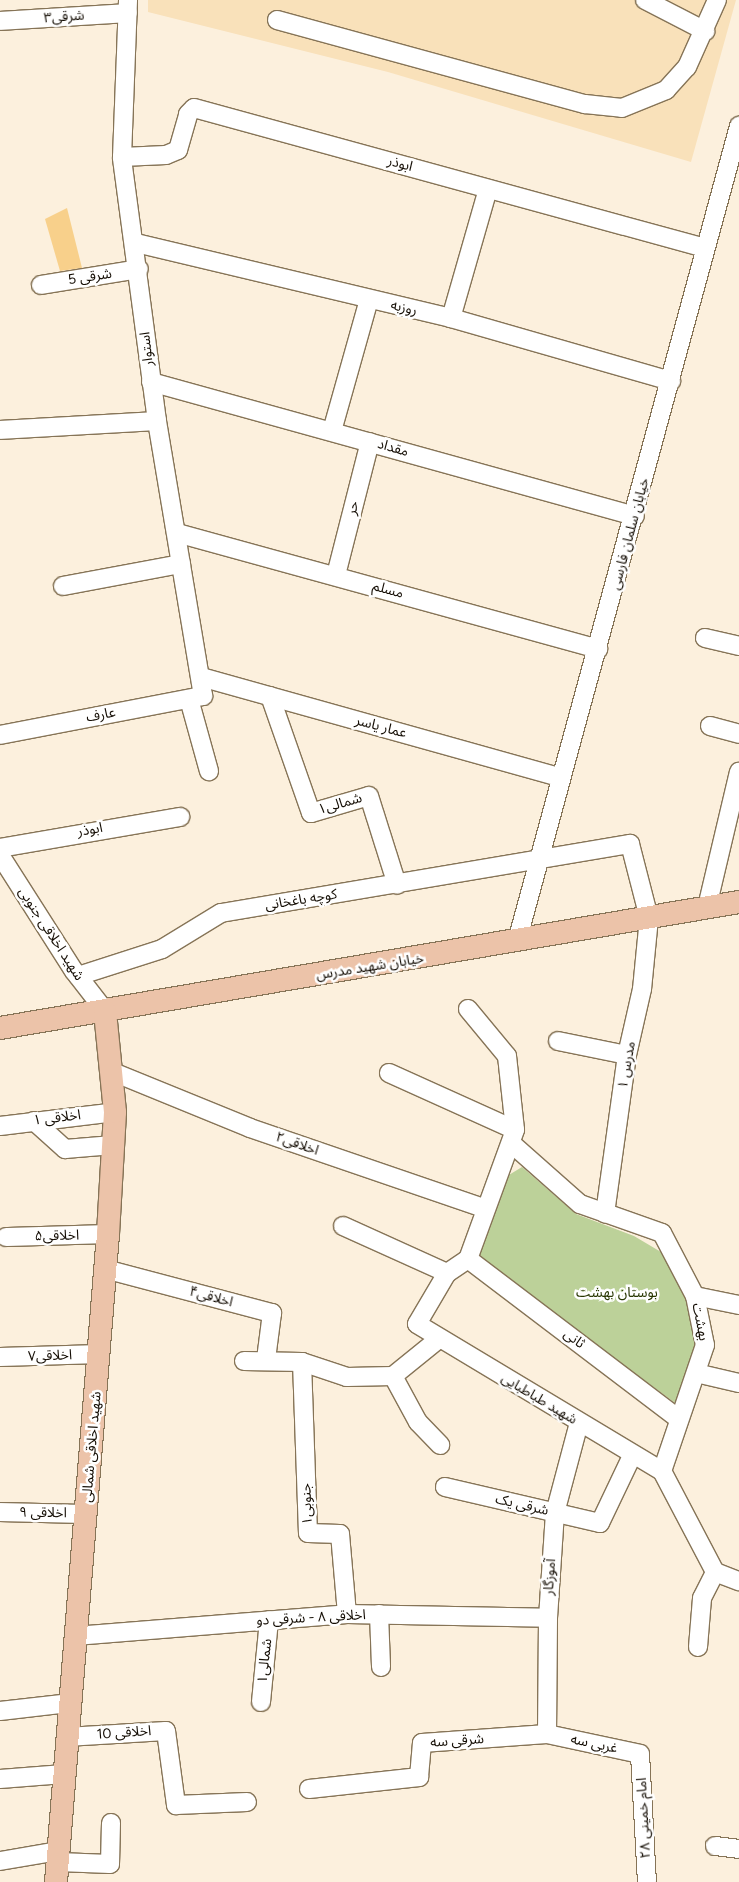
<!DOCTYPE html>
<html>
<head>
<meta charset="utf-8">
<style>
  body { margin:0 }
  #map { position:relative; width:739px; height:1882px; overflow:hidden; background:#fcf0dd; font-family:Figtree,"Noto Sans Arabic",sans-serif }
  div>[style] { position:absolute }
  .built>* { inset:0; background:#f9e1ba }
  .green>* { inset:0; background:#bcd199 }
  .building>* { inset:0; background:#f8d08b }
  .roads { filter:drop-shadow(1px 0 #867457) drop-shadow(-1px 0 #867457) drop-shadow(0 1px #867457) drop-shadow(0 -1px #867457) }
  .minor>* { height:18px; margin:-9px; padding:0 9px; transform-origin:9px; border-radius:9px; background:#fff }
  .major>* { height:22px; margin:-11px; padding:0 11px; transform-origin:11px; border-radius:11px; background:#ecc3a9 }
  span { translate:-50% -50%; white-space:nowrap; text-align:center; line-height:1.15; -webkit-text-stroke:5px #fff; paint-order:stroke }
  .street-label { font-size:14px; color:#140d04 }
  .park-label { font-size:14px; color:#283702 }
</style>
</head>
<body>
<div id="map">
  <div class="built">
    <div style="clip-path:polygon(148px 0,736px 0,691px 162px,388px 72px,148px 12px)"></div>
  </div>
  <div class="green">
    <div style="clip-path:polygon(522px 1167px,576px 1214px,634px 1236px,661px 1252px,685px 1291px,699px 1340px,678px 1405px,472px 1254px,490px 1228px,507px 1176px)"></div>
  </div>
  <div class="building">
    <div style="clip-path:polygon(67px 208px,82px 268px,60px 271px,45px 219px)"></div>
  </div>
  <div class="roads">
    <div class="minor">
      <div style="left:645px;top:0;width:68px;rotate:27.3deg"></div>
      <div style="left:277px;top:20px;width:319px;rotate:15.3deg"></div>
      <div style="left:585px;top:104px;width:37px;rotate:6deg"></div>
      <div style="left:622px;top:108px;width:48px;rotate:-22.2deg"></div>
      <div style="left:666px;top:90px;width:31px;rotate:-48deg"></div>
      <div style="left:687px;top:67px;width:73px;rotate:-65.9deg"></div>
      <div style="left:0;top:21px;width:128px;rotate:-3.6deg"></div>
      <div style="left:122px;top:157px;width:44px;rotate:-2.6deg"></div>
      <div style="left:166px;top:155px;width:13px;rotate:-23deg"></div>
      <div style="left:178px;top:150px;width:37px;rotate:-74deg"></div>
      <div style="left:188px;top:114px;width:8px;rotate:-45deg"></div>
      <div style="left:194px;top:108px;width:530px;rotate:15.32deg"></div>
      <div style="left:136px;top:243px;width:324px;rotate:13.4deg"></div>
      <div style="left:451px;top:318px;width:229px;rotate:16deg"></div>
      <div style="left:41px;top:285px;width:99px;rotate:-9.3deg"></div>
      <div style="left:451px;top:318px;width:134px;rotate:-74deg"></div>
      <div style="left:151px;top:382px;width:502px;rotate:15.48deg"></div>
      <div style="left:0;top:430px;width:157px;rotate:-3.3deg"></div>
      <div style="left:332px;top:431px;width:137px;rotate:-74.3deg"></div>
      <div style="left:177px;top:533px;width:437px;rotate:15.4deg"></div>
      <div style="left:336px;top:575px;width:137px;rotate:-75.7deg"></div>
      <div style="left:63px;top:586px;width:120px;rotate:-10.6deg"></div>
      <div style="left:705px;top:638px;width:35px;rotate:13deg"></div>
      <div style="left:201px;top:677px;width:373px;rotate:15.6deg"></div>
      <div style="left:270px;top:696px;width:124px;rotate:70.7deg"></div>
      <div style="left:311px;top:813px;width:60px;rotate:-16.3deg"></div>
      <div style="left:369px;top:796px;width:93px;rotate:72.5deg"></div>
      <div style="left:189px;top:699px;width:75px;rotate:74.5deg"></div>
      <div style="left:710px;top:726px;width:30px;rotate:15deg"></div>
      <div style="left:0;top:735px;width:207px;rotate:-10.9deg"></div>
      <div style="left:203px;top:696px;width:279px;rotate:-99.5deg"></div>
      <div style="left:157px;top:421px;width:266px;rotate:-97.6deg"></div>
      <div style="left:122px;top:157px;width:157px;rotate:-87.8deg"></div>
      <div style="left:0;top:848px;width:183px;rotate:-9.8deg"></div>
      <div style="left:0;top:855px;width:138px;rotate:57.5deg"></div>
      <div style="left:74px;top:971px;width:51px;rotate:52.2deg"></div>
      <div style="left:707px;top:907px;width:139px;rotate:-76.7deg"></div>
      <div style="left:517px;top:941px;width:845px;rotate:-74.76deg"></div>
      <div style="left:78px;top:976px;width:88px;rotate:-17.8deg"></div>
      <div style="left:162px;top:949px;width:69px;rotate:-31.4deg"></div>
      <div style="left:221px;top:913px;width:415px;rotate:-9.6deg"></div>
      <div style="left:630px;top:844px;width:76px;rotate:75.6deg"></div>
      <div style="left:649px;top:918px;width:71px;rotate:95.6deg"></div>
      <div style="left:642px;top:989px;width:68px;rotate:102.8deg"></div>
      <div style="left:627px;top:1055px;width:160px;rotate:97.9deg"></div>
      <div style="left:468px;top:1009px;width:61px;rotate:50.3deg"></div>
      <div style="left:507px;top:1056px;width:74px;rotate:83.8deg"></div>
      <div style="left:515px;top:1130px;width:137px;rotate:110deg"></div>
      <div style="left:468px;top:1259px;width:25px;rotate:146deg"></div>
      <div style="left:447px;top:1273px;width:59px;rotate:120.5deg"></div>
      <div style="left:417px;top:1324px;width:286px;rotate:31deg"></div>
      <div style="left:558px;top:1041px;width:70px;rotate:11.5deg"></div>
      <div style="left:113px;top:1072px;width:148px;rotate:22.2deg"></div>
      <div style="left:250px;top:1128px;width:246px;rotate:18.9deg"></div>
      <div style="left:389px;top:1073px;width:138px;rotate:24.3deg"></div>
      <div style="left:34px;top:1121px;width:42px;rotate:42.1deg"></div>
      <div style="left:65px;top:1149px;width:48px;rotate:-4.8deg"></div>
      <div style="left:0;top:1126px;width:116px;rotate:-6.9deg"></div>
      <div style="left:511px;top:1143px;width:92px;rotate:41.5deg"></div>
      <div style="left:580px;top:1204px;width:87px;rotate:19.5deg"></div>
      <div style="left:662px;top:1233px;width:71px;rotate:62.4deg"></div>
      <div style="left:695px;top:1296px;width:50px;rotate:78.5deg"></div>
      <div style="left:705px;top:1345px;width:133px;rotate:108.8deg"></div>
      <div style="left:343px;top:1226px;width:114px;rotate:24.3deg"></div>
      <div style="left:6px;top:1237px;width:102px;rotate:-1.7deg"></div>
      <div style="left:468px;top:1259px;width:265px;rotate:37.2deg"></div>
      <div style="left:105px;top:1269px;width:173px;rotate:14.8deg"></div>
      <div style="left:272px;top:1313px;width:46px;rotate:97.4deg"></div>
      <div style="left:695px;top:1296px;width:45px;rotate:11.6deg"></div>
      <div style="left:0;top:1357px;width:100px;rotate:-1.7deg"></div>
      <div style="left:244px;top:1361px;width:58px;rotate:1deg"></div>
      <div style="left:302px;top:1362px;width:47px;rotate:18.4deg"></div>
      <div style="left:347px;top:1377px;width:46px;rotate:-1.2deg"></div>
      <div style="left:393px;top:1376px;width:52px;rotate:61.5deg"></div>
      <div style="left:418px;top:1422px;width:32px;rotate:46deg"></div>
      <div style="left:302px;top:1362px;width:171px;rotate:88deg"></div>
      <div style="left:308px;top:1533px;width:32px;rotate:2deg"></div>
      <div style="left:340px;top:1534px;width:80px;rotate:85deg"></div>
      <div style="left:696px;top:1373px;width:44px;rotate:13.1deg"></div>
      <div style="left:393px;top:1376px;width:60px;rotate:-39deg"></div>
      <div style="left:662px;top:1471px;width:114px;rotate:62.3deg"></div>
      <div style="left:715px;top:1572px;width:26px;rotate:21deg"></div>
      <div style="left:445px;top:1487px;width:159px;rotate:13.1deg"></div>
      <div style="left:600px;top:1523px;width:74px;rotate:-64.5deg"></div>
      <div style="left:0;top:1512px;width:86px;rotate:1.3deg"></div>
      <div style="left:379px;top:1614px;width:53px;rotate:87.8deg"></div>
      <div style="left:75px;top:1636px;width:273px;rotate:-4.6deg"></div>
      <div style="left:347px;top:1614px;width:201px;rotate:1.1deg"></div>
      <div style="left:698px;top:1647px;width:49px;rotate:-85.3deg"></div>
      <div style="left:702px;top:1598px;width:29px;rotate:-63deg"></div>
      <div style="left:261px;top:1702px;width:82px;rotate:-84.4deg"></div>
      <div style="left:0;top:1711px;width:69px;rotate:-6.6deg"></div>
      <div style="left:547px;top:1734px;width:116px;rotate:-89.5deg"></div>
      <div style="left:548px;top:1618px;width:105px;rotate:-86.2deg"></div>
      <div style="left:555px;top:1513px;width:93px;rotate:-75.1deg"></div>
      <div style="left:66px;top:1737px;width:100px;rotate:-3.4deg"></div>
      <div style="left:166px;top:1731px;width:75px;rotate:82.3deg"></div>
      <div style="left:176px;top:1805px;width:71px;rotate:-2.4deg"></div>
      <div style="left:0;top:1779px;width:64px;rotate:-4.5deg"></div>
      <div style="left:309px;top:1789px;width:111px;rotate:-6.2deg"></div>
      <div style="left:419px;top:1777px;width:34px;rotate:-85deg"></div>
      <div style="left:422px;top:1743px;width:125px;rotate:-4.1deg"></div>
      <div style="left:547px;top:1734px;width:95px;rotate:12.1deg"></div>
      <div style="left:640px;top:1754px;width:128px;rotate:86.9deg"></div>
      <div style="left:715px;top:1846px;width:24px;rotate:7deg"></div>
      <div style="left:0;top:1861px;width:60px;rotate:-9.6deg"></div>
      <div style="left:58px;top:1862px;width:52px;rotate:2.2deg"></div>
      <div style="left:110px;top:1864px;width:41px;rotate:-88.6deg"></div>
    </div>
    <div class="major">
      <div style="left:0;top:1028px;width:750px;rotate:-9.68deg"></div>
      <div style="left:56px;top:1882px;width:650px;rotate:-85.41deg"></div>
      <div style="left:108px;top:1234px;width:122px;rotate:-86.7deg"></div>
      <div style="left:115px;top:1112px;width:101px;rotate:-95.7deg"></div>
    </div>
  </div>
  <div class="street-label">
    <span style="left:64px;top:17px;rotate:-4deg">شرقی۳</span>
    <span style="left:400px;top:164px;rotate:15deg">ابوذر</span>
    <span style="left:90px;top:277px;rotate:-9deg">شرقی 5</span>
    <span style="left:404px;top:308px;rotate:13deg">روزبه</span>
    <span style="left:147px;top:349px;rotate:-96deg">استوار</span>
    <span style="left:393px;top:448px;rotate:16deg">مقداد</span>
    <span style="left:353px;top:508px;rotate:-76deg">حر</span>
    <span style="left:630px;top:534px;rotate:-75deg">خیابان سلمان فارسی</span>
    <span style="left:388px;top:590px;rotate:16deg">مسلم</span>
    <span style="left:101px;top:715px;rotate:-10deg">عارف</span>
    <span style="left:381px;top:727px;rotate:15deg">عمار یاسر</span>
    <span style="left:340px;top:804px;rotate:-16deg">شمالی۱</span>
    <span style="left:90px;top:830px;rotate:-10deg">ابوذر</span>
    <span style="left:301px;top:900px;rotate:-9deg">کوچه باغخانی</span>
    <span style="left:51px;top:934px;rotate:57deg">شهید اخلاقی جنوبی</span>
    <span style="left:370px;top:967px;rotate:-9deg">خیابان شهید مدرس</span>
    <span style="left:627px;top:1065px;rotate:-80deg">مدرس ۱</span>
    <span style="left:57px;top:1118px;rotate:-7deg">اخلاقی ۱</span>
    <span style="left:297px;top:1144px;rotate:19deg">اخلاقی۲</span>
    <span style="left:57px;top:1236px;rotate:-1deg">اخلاقی۵</span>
    <span style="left:211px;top:1297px;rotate:15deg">اخلاقی۴</span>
    <span style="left:700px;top:1322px;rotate:79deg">بهشت</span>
    <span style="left:574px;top:1339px;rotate:37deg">ثانی</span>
    <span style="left:50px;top:1356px;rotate:-2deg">اخلاقی۷</span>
    <span style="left:539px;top:1399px;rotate:31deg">شهید طباطبایی</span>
    <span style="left:92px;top:1447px;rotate:-85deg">شهید اخلاقی شمالی</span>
    <span style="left:307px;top:1504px;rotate:-92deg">جنوبی۱</span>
    <span style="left:522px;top:1505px;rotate:13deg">شرقی یک</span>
    <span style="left:43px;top:1513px;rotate:1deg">اخلاقی ۹</span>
    <span style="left:550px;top:1577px;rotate:-86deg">آموزگار</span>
    <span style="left:311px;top:1618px;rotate:-3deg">اخلاقی ۸ - شرقی دو</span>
    <span style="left:265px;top:1661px;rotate:-84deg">شمالی۱</span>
    <span style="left:124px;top:1733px;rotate:-4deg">اخلاقی 10</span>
    <span style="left:457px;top:1741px;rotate:-4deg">شرقی سه</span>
    <span style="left:594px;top:1744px;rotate:12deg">غربی سه</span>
    <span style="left:644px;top:1818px;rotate:-93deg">امام خمینی ۲۸</span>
  </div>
  <div class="park-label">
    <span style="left:617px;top:1293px">بوستان بهشت</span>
  </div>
</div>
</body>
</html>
